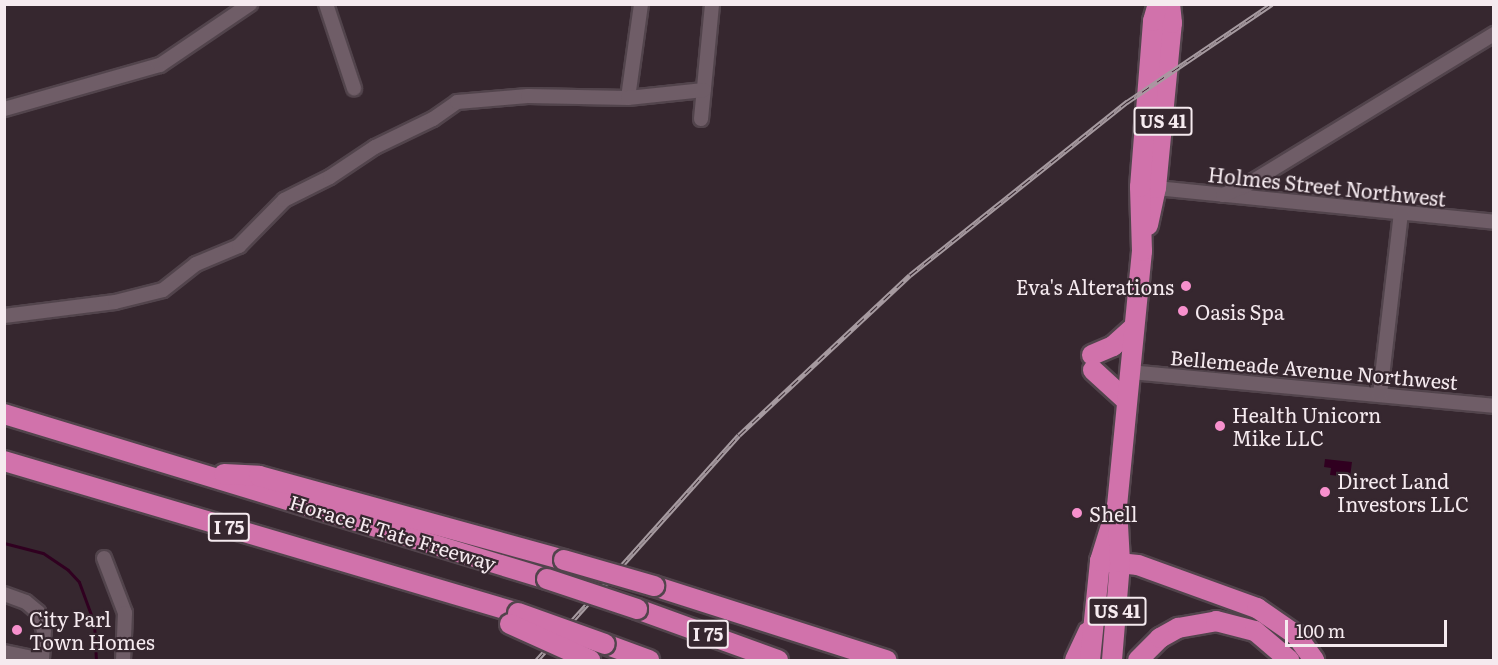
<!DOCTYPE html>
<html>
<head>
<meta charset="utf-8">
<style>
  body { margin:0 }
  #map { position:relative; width:1498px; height:665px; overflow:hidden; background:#36272f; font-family:Literata,serif }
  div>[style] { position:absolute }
  .water>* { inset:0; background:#300020 }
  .stream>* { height:3px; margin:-1.5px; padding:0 1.5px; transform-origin:1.5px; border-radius:1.5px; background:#300020 }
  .roads { filter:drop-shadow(2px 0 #52444c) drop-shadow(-2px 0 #52444c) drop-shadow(0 2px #52444c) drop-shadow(0 -2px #52444c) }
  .minor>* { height:14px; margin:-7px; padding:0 7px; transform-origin:7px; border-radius:7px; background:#6f5d67 }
  .highway>* { height:20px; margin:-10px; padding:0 10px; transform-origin:10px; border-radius:10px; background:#d172ab }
  .rail>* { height:5px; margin-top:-2.5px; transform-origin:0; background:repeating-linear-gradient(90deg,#36272f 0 9px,#a69aa0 0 18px); box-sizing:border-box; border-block:2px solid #a69aa0 }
  .bridges { filter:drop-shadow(2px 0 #52444c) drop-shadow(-2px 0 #52444c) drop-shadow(0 2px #52444c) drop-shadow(0 -2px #52444c) }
  .highway-bridge>* { height:20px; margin:-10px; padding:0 10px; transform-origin:10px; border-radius:10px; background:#d172ab }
  .dots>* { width:16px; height:16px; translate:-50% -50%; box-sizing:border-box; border:3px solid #36272f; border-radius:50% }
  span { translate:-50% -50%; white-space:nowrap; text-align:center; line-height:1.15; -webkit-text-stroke:4.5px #36272f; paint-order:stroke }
  .shield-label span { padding:2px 4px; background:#36272f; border:2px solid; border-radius:4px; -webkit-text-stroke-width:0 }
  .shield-label { font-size:18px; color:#f5eaef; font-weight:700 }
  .street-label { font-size:20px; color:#f5eaef }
  .poi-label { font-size:20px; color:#f5eaef }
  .right { translate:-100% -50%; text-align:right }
  .left { translate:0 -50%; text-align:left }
  .frame { position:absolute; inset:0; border:6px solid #f5eaef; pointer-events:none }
  .scale { position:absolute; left:1285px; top:620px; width:162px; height:27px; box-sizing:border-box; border:3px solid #f5eaef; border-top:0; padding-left:8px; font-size:18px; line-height:21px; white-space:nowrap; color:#f5eaef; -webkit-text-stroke:4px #36272f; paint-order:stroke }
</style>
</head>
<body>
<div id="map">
  <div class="water">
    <div style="clip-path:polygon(1325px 459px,1352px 462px,1350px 477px,1330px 475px,1331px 468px,1324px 467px)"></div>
  </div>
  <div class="stream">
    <div style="left:4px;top:543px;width:40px;rotate:14.4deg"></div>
    <div style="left:43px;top:553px;width:30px;rotate:34deg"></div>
    <div style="left:68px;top:570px;width:16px;rotate:47deg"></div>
    <div style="left:79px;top:582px;width:44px;rotate:69.9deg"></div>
    <div style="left:94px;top:623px;width:37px;rotate:87deg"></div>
  </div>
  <div class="roads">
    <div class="minor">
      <div style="left:326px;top:4px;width:89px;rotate:71.6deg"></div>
      <div style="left:628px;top:98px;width:95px;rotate:-82.1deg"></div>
      <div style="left:4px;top:109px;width:162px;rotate:-15.8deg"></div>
      <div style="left:160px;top:65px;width:109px;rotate:-34.1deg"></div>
      <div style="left:701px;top:119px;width:116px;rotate:-84.5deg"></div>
      <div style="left:1156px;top:188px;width:340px;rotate:5.7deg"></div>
      <div style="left:1223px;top:195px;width:24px;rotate:-22deg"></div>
      <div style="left:1245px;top:186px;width:292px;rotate:-31.4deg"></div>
      <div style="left:4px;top:316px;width:112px;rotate:-7.2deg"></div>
      <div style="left:115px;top:302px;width:49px;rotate:-14deg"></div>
      <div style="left:163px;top:290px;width:42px;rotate:-38.2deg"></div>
      <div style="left:196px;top:264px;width:47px;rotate:-22.7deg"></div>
      <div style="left:239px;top:246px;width:64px;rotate:-45.6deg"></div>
      <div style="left:284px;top:200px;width:51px;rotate:-26.6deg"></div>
      <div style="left:330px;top:177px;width:54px;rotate:-33.7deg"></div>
      <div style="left:375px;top:147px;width:64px;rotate:-25.8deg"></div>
      <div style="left:433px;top:119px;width:29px;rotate:-35deg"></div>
      <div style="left:457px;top:102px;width:71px;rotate:-4.8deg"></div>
      <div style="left:528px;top:96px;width:100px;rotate:1.1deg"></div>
      <div style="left:628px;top:98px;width:76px;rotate:-6deg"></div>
      <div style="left:1130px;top:372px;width:366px;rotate:5.3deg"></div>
      <div style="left:1380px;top:394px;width:182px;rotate:-83.4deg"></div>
      <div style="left:104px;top:558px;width:59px;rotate:69.1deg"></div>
      <div style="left:125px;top:613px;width:47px;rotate:92.4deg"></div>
      <div style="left:4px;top:594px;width:23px;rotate:20deg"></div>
      <div style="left:26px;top:602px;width:16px;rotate:40deg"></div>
      <div style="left:38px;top:612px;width:19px;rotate:72deg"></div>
      <div style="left:44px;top:630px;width:30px;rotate:94deg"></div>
      <div style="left:4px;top:652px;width:39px;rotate:12deg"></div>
    </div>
    <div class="highway">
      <div style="left:1148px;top:225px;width:38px;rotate:-78deg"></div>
      <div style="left:1156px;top:188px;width:166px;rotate:-84.5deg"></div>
      <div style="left:1172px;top:23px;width:19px;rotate:-96deg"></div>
      <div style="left:1092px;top:355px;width:23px;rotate:-23deg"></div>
      <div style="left:1113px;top:346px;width:28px;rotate:-42deg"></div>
      <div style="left:1093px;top:370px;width:46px;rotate:42.4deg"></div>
      <div style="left:4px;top:414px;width:568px;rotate:16.9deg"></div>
      <div style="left:4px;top:461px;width:536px;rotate:16.47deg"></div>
      <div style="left:224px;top:474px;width:35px;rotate:3deg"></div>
      <div style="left:259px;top:476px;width:316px;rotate:15.4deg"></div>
      <div style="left:1100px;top:561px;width:38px;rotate:6deg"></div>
      <div style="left:1138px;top:565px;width:127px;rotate:19.9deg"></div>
      <div style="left:1257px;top:608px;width:47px;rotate:34.7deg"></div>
      <div style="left:1296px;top:635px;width:31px;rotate:54deg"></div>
      <div style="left:654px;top:586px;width:244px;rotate:17.7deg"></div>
      <div style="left:637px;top:609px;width:150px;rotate:19.9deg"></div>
      <div style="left:605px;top:644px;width:47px;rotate:20deg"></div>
      <div style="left:1075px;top:660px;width:31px;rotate:-65deg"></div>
      <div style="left:1090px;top:660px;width:100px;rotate:-84.2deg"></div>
      <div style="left:1100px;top:561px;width:44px;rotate:-72.8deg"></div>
      <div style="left:1112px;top:660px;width:98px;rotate:-85.3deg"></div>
      <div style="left:1120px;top:562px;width:56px;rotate:-93.1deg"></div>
      <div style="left:1117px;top:506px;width:256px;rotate:-84.4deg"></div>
      <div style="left:1142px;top:251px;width:64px;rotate:-91.8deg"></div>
      <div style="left:1140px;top:187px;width:167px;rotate:-85.5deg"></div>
      <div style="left:1153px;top:21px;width:18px;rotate:-74deg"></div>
      <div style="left:1138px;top:660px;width:31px;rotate:-45deg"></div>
      <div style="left:1160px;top:638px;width:21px;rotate:-29deg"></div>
      <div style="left:1178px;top:628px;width:39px;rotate:-10deg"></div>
      <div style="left:1216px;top:621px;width:40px;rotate:14.4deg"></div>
      <div style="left:1255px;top:631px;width:45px;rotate:40.5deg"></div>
    </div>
  </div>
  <div class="rail">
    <div style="left:537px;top:660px;width:302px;rotate:-48.1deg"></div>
    <div style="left:739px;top:435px;width:234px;rotate:-43.1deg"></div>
    <div style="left:910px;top:275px;width:278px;rotate:-38.6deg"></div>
    <div style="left:1127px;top:102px;width:175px;rotate:-34.1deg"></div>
  </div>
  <div class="bridges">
    <div class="highway-bridge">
      <div style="left:564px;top:560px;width:94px;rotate:16.1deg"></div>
      <div style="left:547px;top:579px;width:95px;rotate:18.4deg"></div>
      <div style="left:518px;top:613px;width:92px;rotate:19.6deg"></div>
      <div style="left:510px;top:624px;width:88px;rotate:24.2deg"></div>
    </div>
  </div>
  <div class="dots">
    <div style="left:1186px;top:286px;background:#f790cd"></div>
    <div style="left:1183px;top:311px;background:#f790cd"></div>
    <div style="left:1220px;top:426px;background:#f790cd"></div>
    <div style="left:1325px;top:492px;background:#f790cd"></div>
    <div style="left:1077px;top:513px;background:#f790cd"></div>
    <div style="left:17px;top:630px;background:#f790cd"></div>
  </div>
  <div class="shield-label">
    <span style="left:1163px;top:121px">US 41</span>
    <span style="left:229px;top:527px">I 75</span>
    <span style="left:1117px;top:611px">US 41</span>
    <span style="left:708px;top:634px">I 75</span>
  </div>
  <div class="street-label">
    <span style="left:1327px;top:186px;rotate:6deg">Holmes Street Northwest</span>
    <span style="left:1314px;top:369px;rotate:5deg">Bellemeade Avenue Northwest</span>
    <span style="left:393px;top:532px;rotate:17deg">Horace E Tate Freeway</span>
  </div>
  <div class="poi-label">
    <span class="right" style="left:1174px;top:286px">Eva's Alterations</span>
    <span class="left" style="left:1195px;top:311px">Oasis Spa</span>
    <span class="left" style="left:1232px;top:426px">Health Unicorn<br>Mike LLC</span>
    <span class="left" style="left:1337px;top:492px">Direct Land<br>Investors LLC</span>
    <span class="left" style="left:1089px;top:513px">Shell</span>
    <span class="left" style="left:29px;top:630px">City Parl<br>Town Homes</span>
  </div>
  <div class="frame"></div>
  <div class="scale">100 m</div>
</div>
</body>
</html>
